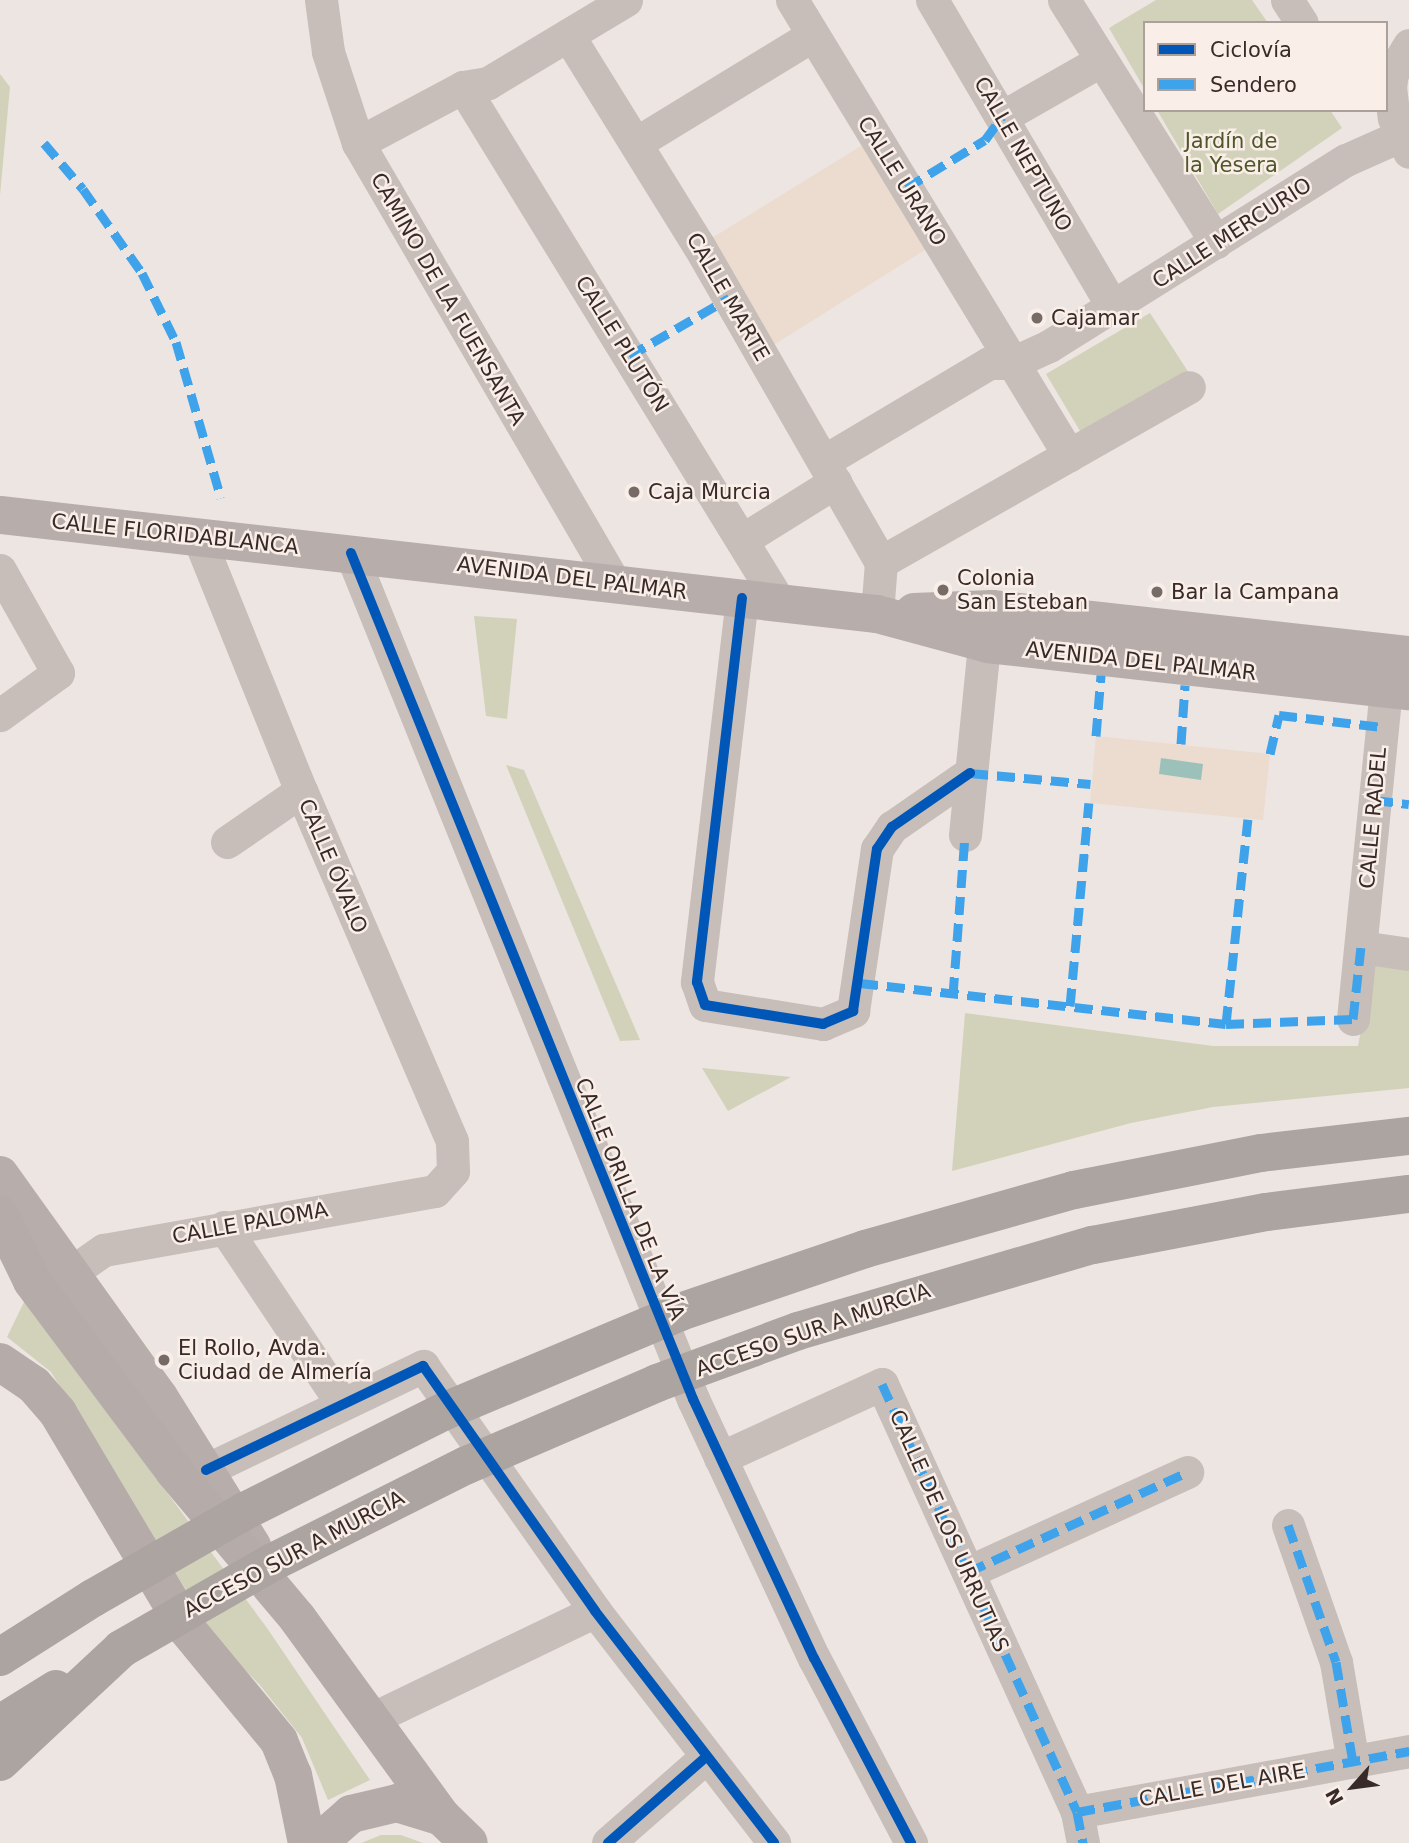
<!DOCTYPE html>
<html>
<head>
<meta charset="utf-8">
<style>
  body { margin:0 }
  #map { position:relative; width:1409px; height:1843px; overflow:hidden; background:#ede5e1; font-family:"DejaVu Sans",sans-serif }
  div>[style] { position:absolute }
  .green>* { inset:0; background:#d2d2ba }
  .plaza>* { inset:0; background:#ecdbcf }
  .water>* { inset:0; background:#9cc1ba }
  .minor>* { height:33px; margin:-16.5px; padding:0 16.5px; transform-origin:16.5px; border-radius:16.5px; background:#c7bdb9 }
  .secondary>* { height:38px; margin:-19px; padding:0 19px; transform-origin:19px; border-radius:19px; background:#b7adaa }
  .primary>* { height:38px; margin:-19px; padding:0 19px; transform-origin:19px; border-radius:19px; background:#b5aba9 }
  .motorway>* { height:38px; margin:-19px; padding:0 19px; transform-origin:19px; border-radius:19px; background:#aca4a0 }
  .motorway-bridge>* { height:38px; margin:-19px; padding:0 19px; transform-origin:19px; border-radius:19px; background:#aca4a0 }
  .quiet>* { height:9px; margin-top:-4.5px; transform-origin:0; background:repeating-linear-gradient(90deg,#3fa3eb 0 18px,transparent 0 27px) }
  .cycleway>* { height:10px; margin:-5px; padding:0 5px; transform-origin:5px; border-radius:5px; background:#0057b8 }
  .dots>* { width:19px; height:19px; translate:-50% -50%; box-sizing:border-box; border:4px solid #faefe8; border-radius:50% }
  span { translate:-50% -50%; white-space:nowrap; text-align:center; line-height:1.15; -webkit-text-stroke:5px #faefe8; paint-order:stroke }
  .park-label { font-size:21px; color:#4e572a }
  .street-label { font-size:21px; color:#382a27 }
  .poi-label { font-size:21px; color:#382a27 }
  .left { translate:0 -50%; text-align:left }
  .legend { position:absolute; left:1143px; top:21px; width:245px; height:91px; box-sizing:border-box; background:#faefe8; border:2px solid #aca09b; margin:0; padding:9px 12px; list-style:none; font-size:21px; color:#382a27 }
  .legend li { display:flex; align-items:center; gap:14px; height:35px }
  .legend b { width:35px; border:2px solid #aca09b }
  .north { position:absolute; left:1318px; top:1752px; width:70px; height:70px; -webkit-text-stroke:5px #faefe8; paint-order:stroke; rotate:242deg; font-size:19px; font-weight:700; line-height:28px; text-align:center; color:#382a27 }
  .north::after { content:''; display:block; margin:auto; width:24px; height:32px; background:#382a27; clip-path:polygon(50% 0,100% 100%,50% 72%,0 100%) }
</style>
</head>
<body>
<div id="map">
  <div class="green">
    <div style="clip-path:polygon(1156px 0,1252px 0,1268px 23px,1145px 23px,1145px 90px,1109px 28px)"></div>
    <div style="clip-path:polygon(0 74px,10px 87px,0 195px)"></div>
    <div style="clip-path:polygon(1157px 110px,1330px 110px,1342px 128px,1218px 214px)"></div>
    <div style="clip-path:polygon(1150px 313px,1191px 376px,1083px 436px,1046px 374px)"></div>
    <div style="clip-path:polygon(474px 616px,517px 619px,507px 719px,486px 716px)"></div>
    <div style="clip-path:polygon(506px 765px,524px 770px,640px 1040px,620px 1041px)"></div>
    <div style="clip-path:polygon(1374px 958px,1409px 964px,1409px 1088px,1213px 1107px,1131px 1123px,952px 1171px,965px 1013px,1213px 1046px,1358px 1046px)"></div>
    <div style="clip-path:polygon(702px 1068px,791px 1077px,728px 1111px)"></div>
    <div style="clip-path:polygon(25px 1300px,267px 1628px,370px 1780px,328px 1800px,302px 1738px,259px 1684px,222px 1648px,51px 1372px,7px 1337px)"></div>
    <div style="clip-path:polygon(381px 1835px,401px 1835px,423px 1843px,361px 1843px)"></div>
  </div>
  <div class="plaza">
    <div style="clip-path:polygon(874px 138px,939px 241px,761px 353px,699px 246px)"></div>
    <div style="clip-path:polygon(1096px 736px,1270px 754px,1263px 820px,1090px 803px)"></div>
  </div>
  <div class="water">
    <div style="clip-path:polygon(1161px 758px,1203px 764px,1201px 780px,1159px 774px)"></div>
  </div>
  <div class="minor">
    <div style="left:321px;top:0;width:52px;rotate:82.3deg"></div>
    <div style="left:328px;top:52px;width:96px;rotate:71.8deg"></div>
    <div style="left:358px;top:143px;width:508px;rotate:59.75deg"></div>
    <div style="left:792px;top:0;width:533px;rotate:58.67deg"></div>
    <div style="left:932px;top:0;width:359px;rotate:59.5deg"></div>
    <div style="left:1064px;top:0;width:286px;rotate:57.9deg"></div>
    <div style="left:1287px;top:0;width:27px;rotate:57deg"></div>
    <div style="left:568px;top:35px;width:248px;rotate:58.2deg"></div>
    <div style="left:699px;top:246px;width:365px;rotate:60.1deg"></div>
    <div style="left:1409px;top:45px;width:33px;rotate:121deg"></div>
    <div style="left:1392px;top:73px;width:14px;rotate:98deg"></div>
    <div style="left:1390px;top:87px;width:31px;rotate:83deg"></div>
    <div style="left:1394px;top:118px;width:37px;rotate:66deg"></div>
    <div style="left:463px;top:87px;width:606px;rotate:58.44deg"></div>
    <div style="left:1002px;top:117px;width:113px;rotate:-29.7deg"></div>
    <div style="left:358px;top:143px;width:119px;rotate:-28.1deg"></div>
    <div style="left:463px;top:87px;width:25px;rotate:-9deg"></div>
    <div style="left:488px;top:83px;width:161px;rotate:-31deg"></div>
    <div style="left:636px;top:143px;width:207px;rotate:-31.4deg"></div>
    <div style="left:824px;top:461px;width:192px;rotate:-30.7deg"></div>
    <div style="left:989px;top:363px;width:23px"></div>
    <div style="left:1012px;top:363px;width:41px;rotate:-24.7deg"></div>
    <div style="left:1049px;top:346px;width:350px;rotate:-32.1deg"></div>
    <div style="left:1346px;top:160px;width:59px;rotate:-24deg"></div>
    <div style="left:742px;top:540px;width:110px;rotate:-31.9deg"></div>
    <div style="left:351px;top:553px;width:913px;rotate:67.99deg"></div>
    <div style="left:693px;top:1399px;width:286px;rotate:65deg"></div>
    <div style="left:814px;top:1658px;width:209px;rotate:62.3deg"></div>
    <div style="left:881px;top:562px;width:354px;rotate:-29.6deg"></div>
    <div style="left:0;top:570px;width:118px;rotate:60.6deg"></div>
    <div style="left:58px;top:673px;width:72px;rotate:144.1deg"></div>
    <div style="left:742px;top:598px;width:387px;rotate:96.7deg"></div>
    <div style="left:697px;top:982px;width:24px;rotate:71deg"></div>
    <div style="left:705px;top:1005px;width:120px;rotate:9.1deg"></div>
    <div style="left:823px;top:1024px;width:33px;rotate:-23deg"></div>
    <div style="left:853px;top:1011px;width:164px;rotate:-81.6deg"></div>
    <div style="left:877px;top:849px;width:27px;rotate:-56deg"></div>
    <div style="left:892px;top:827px;width:95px;rotate:-34.7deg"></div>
    <div style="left:877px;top:614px;width:52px;rotate:-85.6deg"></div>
    <div style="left:965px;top:835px;width:193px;rotate:-84.3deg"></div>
    <div style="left:227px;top:842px;width:90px;rotate:-34.6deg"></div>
    <div style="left:1361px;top:947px;width:49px;rotate:8.3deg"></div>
    <div style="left:1353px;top:1019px;width:333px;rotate:-84.3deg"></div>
    <div style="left:224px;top:1227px;width:213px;rotate:56.3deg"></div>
    <div style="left:72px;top:1272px;width:39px;rotate:-35deg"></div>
    <div style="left:104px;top:1250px;width:336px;rotate:-10.1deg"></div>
    <div style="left:435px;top:1191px;width:27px;rotate:-48deg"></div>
    <div style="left:453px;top:1171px;width:30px;rotate:-92deg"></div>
    <div style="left:452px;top:1141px;width:381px;rotate:-113.3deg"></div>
    <div style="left:301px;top:791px;width:275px;rotate:-112deg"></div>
    <div style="left:720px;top:1458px;width:178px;rotate:-24.6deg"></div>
    <div style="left:882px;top:1384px;width:470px;rotate:65.5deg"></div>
    <div style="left:1077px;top:1812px;width:32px;rotate:79deg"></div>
    <div style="left:206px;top:1470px;width:241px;rotate:-25.6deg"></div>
    <div style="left:423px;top:1366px;width:299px;rotate:54.9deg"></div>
    <div style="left:595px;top:1611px;width:293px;rotate:52.3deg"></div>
    <div style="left:1288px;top:1525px;width:145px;rotate:70.7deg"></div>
    <div style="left:1336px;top:1662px;width:101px;rotate:80.4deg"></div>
    <div style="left:968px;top:1572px;width:241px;rotate:-24.5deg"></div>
    <div style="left:369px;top:1720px;width:251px;rotate:-25.7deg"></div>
    <div style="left:1077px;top:1812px;width:338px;rotate:-10.4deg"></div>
    <div style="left:608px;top:1843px;width:130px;rotate:-41.3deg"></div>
  </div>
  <div class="secondary">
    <div style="left:0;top:515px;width:883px;rotate:6.44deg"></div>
    <div style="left:877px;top:614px;width:115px;rotate:15.1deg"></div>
    <div style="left:988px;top:644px;width:424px;rotate:6.4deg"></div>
    <div style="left:914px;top:612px;width:78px;rotate:-2.2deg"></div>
    <div style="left:992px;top:609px;width:420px;rotate:6.3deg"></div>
    <div style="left:0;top:1175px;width:273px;rotate:54.4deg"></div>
    <div style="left:159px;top:1397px;width:176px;rotate:58deg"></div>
  </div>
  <div class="primary">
    <div style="left:0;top:1215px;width:73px;rotate:64.1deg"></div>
    <div style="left:32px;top:1281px;width:237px;rotate:53.2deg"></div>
    <div style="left:174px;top:1471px;width:193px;rotate:50deg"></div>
    <div style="left:298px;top:1619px;width:245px;rotate:54deg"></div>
    <div style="left:0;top:1362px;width:41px;rotate:34.1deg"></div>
    <div style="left:34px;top:1385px;width:37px;rotate:49deg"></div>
    <div style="left:58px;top:1413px;width:250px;rotate:59.2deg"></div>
    <div style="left:186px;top:1628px;width:146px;rotate:50.5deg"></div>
    <div style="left:279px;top:1741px;width:37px;rotate:68deg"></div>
    <div style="left:293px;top:1775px;width:69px;rotate:78.4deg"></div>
    <div style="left:318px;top:1843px;width:44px;rotate:-41.3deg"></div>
    <div style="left:351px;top:1814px;width:47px;rotate:-13.4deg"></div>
    <div style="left:397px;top:1803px;width:47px;rotate:17.3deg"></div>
    <div style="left:442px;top:1817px;width:37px;rotate:44deg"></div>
  </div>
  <div class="motorway">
    <div style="left:680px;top:1312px;width:195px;rotate:-18.8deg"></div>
    <div style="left:865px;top:1249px;width:217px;rotate:-15.8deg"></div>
    <div style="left:1074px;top:1190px;width:191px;rotate:-11.2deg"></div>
    <div style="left:1261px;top:1153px;width:149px;rotate:-6.6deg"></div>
    <div style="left:0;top:1657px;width:110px;rotate:-32.4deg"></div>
    <div style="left:0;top:1724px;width:66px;rotate:-32deg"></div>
    <div style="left:0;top:1762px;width:166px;rotate:-43deg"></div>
  </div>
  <div class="motorway-bridge">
    <div style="left:93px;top:1598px;width:175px;rotate:-29.8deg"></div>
    <div style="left:245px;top:1511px;width:224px;rotate:-26.6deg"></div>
    <div style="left:445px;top:1411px;width:255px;rotate:-22.8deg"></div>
    <div style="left:121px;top:1649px;width:175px;rotate:-29.8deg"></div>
    <div style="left:273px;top:1562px;width:217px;rotate:-26.6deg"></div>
    <div style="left:467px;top:1465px;width:207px;rotate:-23.3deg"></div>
    <div style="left:657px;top:1383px;width:150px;rotate:-20.2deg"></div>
    <div style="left:798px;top:1331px;width:307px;rotate:-16.3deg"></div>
    <div style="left:1093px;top:1245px;width:176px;rotate:-10.8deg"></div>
    <div style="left:1266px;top:1212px;width:144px;rotate:-7.2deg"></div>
  </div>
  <div class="quiet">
    <div style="left:44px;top:143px;width:60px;rotate:49.7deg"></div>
    <div style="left:83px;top:189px;width:103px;rotate:54.9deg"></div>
    <div style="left:142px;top:273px;width:77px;rotate:63.8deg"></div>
    <div style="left:176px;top:342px;width:162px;rotate:73.9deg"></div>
    <div style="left:906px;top:188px;width:92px;rotate:-31.3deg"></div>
    <div style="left:985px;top:140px;width:29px;rotate:-54deg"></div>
    <div style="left:629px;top:356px;width:116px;rotate:-30.1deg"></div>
    <div style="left:1096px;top:736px;width:61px;rotate:-85.3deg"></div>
    <div style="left:1181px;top:744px;width:59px;rotate:-86.1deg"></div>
    <div style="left:1270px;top:754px;width:40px;rotate:-77deg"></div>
    <div style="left:1279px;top:715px;width:104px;rotate:6.6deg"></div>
    <div style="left:970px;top:773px;width:121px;rotate:5.2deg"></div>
    <div style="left:1375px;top:800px;width:34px;rotate:7deg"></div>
    <div style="left:860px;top:983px;width:368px;rotate:6.4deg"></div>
    <div style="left:1226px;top:1024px;width:127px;rotate:-2.3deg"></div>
    <div style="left:1353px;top:1019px;width:72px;rotate:-83.7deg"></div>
    <div style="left:953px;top:995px;width:160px;rotate:-85.7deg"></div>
    <div style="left:1070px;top:1006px;width:204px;rotate:-84.7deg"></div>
    <div style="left:1226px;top:1024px;width:206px;rotate:-83.9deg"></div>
    <div style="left:882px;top:1384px;width:470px;rotate:65.5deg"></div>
    <div style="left:1077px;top:1812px;width:32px;rotate:79deg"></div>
    <div style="left:1288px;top:1525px;width:145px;rotate:70.7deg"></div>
    <div style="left:1336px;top:1662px;width:101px;rotate:80.4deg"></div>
    <div style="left:968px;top:1572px;width:241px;rotate:-24.5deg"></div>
    <div style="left:1077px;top:1812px;width:338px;rotate:-10.4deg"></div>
  </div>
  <div class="cycleway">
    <div style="left:351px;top:553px;width:913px;rotate:67.99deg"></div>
    <div style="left:693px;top:1399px;width:286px;rotate:65deg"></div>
    <div style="left:814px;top:1658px;width:209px;rotate:62.3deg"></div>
    <div style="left:742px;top:598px;width:387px;rotate:96.7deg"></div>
    <div style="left:697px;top:982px;width:24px;rotate:71deg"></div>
    <div style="left:705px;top:1005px;width:120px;rotate:9.1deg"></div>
    <div style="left:823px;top:1024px;width:33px;rotate:-23deg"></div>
    <div style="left:853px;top:1011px;width:164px;rotate:-81.6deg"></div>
    <div style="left:877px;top:849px;width:27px;rotate:-56deg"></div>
    <div style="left:892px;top:827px;width:95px;rotate:-34.7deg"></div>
    <div style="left:206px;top:1470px;width:241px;rotate:-25.6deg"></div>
    <div style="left:423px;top:1366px;width:299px;rotate:54.9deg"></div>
    <div style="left:595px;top:1611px;width:293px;rotate:52.3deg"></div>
    <div style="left:608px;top:1843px;width:130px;rotate:-41.3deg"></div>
  </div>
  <div class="dots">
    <div style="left:1037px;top:318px;background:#776b68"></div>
    <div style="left:634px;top:492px;background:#776b68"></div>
    <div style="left:943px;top:590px;background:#776b68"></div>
    <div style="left:1157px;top:592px;background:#776b68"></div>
    <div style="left:164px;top:1360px;background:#776b68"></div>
  </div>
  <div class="park-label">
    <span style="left:1231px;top:153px">Jardín de<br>la Yesera</span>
  </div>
  <div class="street-label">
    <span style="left:1023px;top:154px;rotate:60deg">CALLE NEPTUNO</span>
    <span style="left:902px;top:181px;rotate:58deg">CALLE URANO</span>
    <span style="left:1232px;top:233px;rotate:-33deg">CALLE MERCURIO</span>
    <span style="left:728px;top:297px;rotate:60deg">CALLE MARTE</span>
    <span style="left:448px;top:299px;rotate:60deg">CAMINO DE LA FUENSANTA</span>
    <span style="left:622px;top:344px;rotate:58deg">CALLE PLUTÓN</span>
    <span style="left:175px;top:534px;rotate:6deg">CALLE FLORIDABLANCA</span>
    <span style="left:572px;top:578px;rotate:7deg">AVENIDA DEL PALMAR</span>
    <span style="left:1141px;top:661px;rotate:6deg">AVENIDA DEL PALMAR</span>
    <span style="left:1373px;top:818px;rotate:-85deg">CALLE RADEL</span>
    <span style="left:333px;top:866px;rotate:67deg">CALLE ÓVALO</span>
    <span style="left:630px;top:1199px;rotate:68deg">CALLE ORILLA DE LA VÍA</span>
    <span style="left:250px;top:1223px;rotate:-10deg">CALLE PALOMA</span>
    <span style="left:813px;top:1330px;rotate:-19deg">ACCESO SUR A MURCIA</span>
    <span style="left:949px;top:1531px;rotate:66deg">CALLE DE LOS URRUTIAS</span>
    <span style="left:294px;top:1554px;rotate:-28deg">ACCESO SUR A MURCIA</span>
    <span style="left:1222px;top:1785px;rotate:-10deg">CALLE DEL AIRE</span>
  </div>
  <div class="poi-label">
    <span class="left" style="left:1051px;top:318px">Cajamar</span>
    <span class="left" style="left:648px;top:492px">Caja Murcia</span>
    <span class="left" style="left:957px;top:590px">Colonia<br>San Esteban</span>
    <span class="left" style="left:1171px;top:592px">Bar la Campana</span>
    <span class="left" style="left:178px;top:1360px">El Rollo, Avda.<br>Ciudad de Almería</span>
  </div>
  <ul class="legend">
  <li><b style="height:9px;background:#0057b8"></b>Ciclovía</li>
  <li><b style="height:9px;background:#3fa3eb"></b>Sendero</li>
  </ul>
  <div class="north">N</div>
</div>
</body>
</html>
